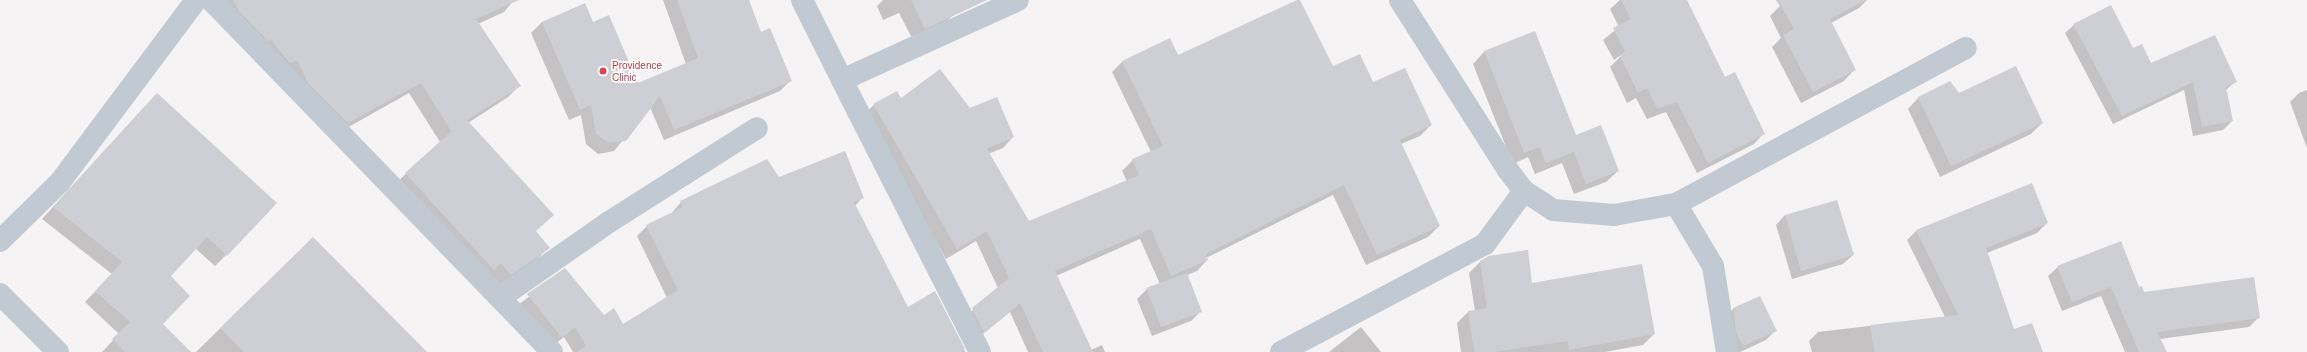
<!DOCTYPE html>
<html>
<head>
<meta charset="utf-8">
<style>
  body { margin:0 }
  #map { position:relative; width:2307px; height:352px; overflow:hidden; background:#f5f3f3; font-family:Helvetica,sans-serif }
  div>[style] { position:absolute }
  .shadow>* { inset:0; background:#0003 }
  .building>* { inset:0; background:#cdcfd5 }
  .minor>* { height:22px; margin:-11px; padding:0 11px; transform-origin:11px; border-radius:11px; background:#c1cad2 }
  .dots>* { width:11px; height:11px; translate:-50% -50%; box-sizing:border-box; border:2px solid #fff; border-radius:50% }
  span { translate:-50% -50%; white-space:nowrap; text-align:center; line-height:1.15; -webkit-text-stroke:3.5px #fff; paint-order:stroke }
  .health-label { font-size:10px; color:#be3a42 }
  .left { translate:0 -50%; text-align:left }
</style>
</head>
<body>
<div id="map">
  <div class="shadow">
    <div style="clip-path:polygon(217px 0,514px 0,504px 12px,478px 24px,519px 86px,508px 97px,468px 123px,535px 232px,548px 248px,537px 259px,500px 285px,394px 185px,440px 142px,409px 93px,336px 134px)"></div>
    <div style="clip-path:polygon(663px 0,748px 0,760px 33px,791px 80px,780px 91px,664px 140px,650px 107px,614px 151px,598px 154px,586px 144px,581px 115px,569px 120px,531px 33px,542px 22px,585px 5px,592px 24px,638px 84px,686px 64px)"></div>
    <div style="clip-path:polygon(883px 0,944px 0,952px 16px,940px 28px,913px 40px,899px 13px,883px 20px,877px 6px)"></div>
    <div style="clip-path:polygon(1620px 0,1686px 0,1725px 79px,1764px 133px,1754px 144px,1697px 173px,1666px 112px,1647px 119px,1636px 98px,1627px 103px,1610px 67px,1624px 53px,1614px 60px,1603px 40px,1619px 27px,1610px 9px)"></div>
    <div style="clip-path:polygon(1776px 0,1867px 0,1859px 8px,1831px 23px,1855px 69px,1844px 81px,1801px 103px,1772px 47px,1781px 38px,1770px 16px,1780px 6px)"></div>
    <div style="clip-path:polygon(2074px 25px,2133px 50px,2150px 64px,2235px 82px,2226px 90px,2232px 121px,2223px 130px,2193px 136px,2184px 90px,2113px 124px,2065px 33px)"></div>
    <div style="clip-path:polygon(1534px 32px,1576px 137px,1618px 171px,1606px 182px,1574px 194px,1562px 163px,1535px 174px,1528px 157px,1513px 164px,1473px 64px,1484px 52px)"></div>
    <div style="clip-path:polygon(1178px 57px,1332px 68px,1373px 84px,1431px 125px,1420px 136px,1401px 144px,1439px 226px,1428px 237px,1366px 265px,1333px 195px,1206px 258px,1207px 260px,1197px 271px,1187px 275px,1201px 311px,1191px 321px,1152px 336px,1137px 299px,1147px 289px,1160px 284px,1140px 239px,1056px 276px,1091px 350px,1102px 345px,1105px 352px,1028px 352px,1010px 312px,973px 342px,962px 320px,998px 288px,976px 241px,946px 259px,863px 115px,874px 105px,901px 99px,969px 109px,1013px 137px,1003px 148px,988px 154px,1028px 222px,1127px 181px,1122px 171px,1133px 160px,1151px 152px,1112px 72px,1122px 62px)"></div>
    <div style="clip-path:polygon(2307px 90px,2307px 148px,2290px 102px,2299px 93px)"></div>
    <div style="clip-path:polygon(1959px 94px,2042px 123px,2031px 134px,1940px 177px,1908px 109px,1919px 97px)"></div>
    <div style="clip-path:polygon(146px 105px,226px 255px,215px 266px,195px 248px,170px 276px,162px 324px,190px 352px,102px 352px,119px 334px,85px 302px,112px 274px,42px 219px)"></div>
    <div style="clip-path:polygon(779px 178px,862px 198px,855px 206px,908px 308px,935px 293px,965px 352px,573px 352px,564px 337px,551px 347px,518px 305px,565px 269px,603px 316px,623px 325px,667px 298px,637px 236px,647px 226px,671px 214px,681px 202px)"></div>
    <div style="clip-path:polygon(1785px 215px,1853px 255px,1843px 264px,1792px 279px,1776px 225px)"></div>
    <div style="clip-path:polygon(2047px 223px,2037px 233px,1987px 253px,2013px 331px,2042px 352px,1812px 352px,1809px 341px,1818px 332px,1945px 317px,1907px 240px,1916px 231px)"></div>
    <div style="clip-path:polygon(313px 238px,425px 352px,196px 352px)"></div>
    <div style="clip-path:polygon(1481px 261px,1532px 285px,1654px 334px,1643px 345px,1605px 352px,1461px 352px,1457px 323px,1468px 312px,1475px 311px,1469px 273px)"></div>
    <div style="clip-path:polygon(2058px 267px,2139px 289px,2144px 293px,2259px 317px,2249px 327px,2160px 339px,2166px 352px,2125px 352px,2101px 296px,2062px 311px,2048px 276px)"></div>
    <div style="clip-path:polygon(1759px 297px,1775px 331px,1766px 340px,1740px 352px,1732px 352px,1724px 319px,1733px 309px)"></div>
    <div style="clip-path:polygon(1361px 327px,1381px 352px,1329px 352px)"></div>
  </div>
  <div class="building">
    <div style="clip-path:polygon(233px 0,519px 0,476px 19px,521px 86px,467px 120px,554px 215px,536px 231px,550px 248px,511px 275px,501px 263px,494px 270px,405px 173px,454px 129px,451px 131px,421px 83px,348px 123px,308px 83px,297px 60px,290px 63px,271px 40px,268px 41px,239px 11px)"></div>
    <div style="clip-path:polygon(677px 0,749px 0,761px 32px,770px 28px,792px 81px,674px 130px,660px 96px,626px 141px,609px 143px,596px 134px,591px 105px,580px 110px,542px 22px,585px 3px,593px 22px,609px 15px,638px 83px,698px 58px)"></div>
    <div style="clip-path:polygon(911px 0,987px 0,925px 29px)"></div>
    <div style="clip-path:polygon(1297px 0,1300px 0,1333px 66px,1360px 54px,1373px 82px,1405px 68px,1432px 125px,1400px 140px,1440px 226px,1377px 255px,1344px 185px,1206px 254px,1208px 260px,1171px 276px,1151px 229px,1055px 271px,1093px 352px,1043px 352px,1020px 303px,984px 333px,972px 308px,1009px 278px,987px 231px,957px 249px,873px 104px,897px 91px,901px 98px,940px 69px,970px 108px,997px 97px,1014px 137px,987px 149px,1029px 221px,1139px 175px,1132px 159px,1163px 146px,1122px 61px,1170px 38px,1178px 55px)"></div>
    <div style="clip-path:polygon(1621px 0,1687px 0,1725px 77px,1735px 72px,1765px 134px,1708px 163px,1677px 102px,1657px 109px,1647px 88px,1638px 93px,1620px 56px,1625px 51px,1613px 28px,1631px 19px)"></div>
    <div style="clip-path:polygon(1778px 0,1866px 0,1830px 19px,1856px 70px,1813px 92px,1783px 35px,1794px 29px)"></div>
    <div style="clip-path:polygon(2111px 5px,2133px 48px,2142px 44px,2151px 63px,2215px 35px,2237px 82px,2226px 87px,2233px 121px,2202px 127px,2193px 82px,2122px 116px,2073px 24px)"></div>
    <div style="clip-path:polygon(1535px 31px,1576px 135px,1601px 125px,1619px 171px,1586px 184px,1574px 152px,1546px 163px,1539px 147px,1524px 153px,1484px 51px)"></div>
    <div style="clip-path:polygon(2016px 66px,2043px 123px,1951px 166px,1918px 97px,1950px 81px,1959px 93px)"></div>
    <div style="clip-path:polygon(157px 93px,277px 203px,227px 256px,207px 237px,171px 276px,190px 296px,163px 324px,191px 352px,125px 352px,112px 339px,130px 322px,95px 291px,122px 262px,53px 207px)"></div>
    <div style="clip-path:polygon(845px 151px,864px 198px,854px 202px,908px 307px,935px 291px,965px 349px,961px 352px,577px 352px,586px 346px,575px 327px,562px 338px,527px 294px,565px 268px,604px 315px,614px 308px,623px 324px,678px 290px,646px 225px,683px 207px,680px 201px,767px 159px,779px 177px)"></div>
    <div style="clip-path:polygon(2032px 183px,2048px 223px,1986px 248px,2014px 329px,2032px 323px,2043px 352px,1874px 352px,1870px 325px,1958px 315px,1916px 230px)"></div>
    <div style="clip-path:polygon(1837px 200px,1854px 255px,1801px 271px,1785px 215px)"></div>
    <div style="clip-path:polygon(313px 237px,427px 352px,244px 352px,220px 328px)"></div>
    <div style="clip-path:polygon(2121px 241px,2139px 287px,2142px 286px,2144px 292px,2254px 277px,2260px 318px,2157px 332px,2167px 352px,2139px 352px,2111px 287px,2072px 302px,2057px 266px)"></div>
    <div style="clip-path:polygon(1528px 250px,1532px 283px,1642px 264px,1655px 334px,1569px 350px,1568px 341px,1493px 352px,1474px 352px,1468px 311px,1487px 308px,1480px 261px,1489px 256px)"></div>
    <div style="clip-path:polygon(1187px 273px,1202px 312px,1161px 327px,1146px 288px)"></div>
    <div style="clip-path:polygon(1760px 296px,1777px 331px,1743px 346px,1736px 332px,1733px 308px)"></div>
  </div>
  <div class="minor">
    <div style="left:211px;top:0;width:490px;rotate:45.9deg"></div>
    <div style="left:802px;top:0;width:89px;rotate:63.4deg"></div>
    <div style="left:842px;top:80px;width:193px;rotate:-24.4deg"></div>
    <div style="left:1400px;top:0;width:201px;rotate:57.6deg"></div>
    <div style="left:1508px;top:170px;width:26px;rotate:53deg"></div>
    <div style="left:1524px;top:191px;width:35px;rotate:33deg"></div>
    <div style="left:1553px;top:210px;width:61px;rotate:4.7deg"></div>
    <div style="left:1614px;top:215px;width:63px;rotate:-10.1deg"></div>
    <div style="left:1676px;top:204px;width:329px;rotate:-28.3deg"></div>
    <div style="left:842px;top:80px;width:305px;rotate:63.1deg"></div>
    <div style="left:1676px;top:204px;width:72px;rotate:59.2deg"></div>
    <div style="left:1713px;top:266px;width:87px;rotate:80.8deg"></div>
    <div style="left:0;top:241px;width:84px;rotate:-44.5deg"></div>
    <div style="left:60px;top:182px;width:227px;rotate:-53.2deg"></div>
    <div style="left:0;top:294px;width:82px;rotate:45deg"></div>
    <div style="left:500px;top:298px;width:133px;rotate:-34.9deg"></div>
    <div style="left:609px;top:222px;width:175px;rotate:-32.4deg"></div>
    <div style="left:1281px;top:352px;width:231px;rotate:-27.9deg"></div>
    <div style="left:1485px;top:244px;width:66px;rotate:-53.7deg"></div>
  </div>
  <div class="dots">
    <div style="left:603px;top:71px;background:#e0444e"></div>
  </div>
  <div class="health-label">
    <span class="left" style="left:612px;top:71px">Providence<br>Clinic</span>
  </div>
</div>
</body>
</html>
